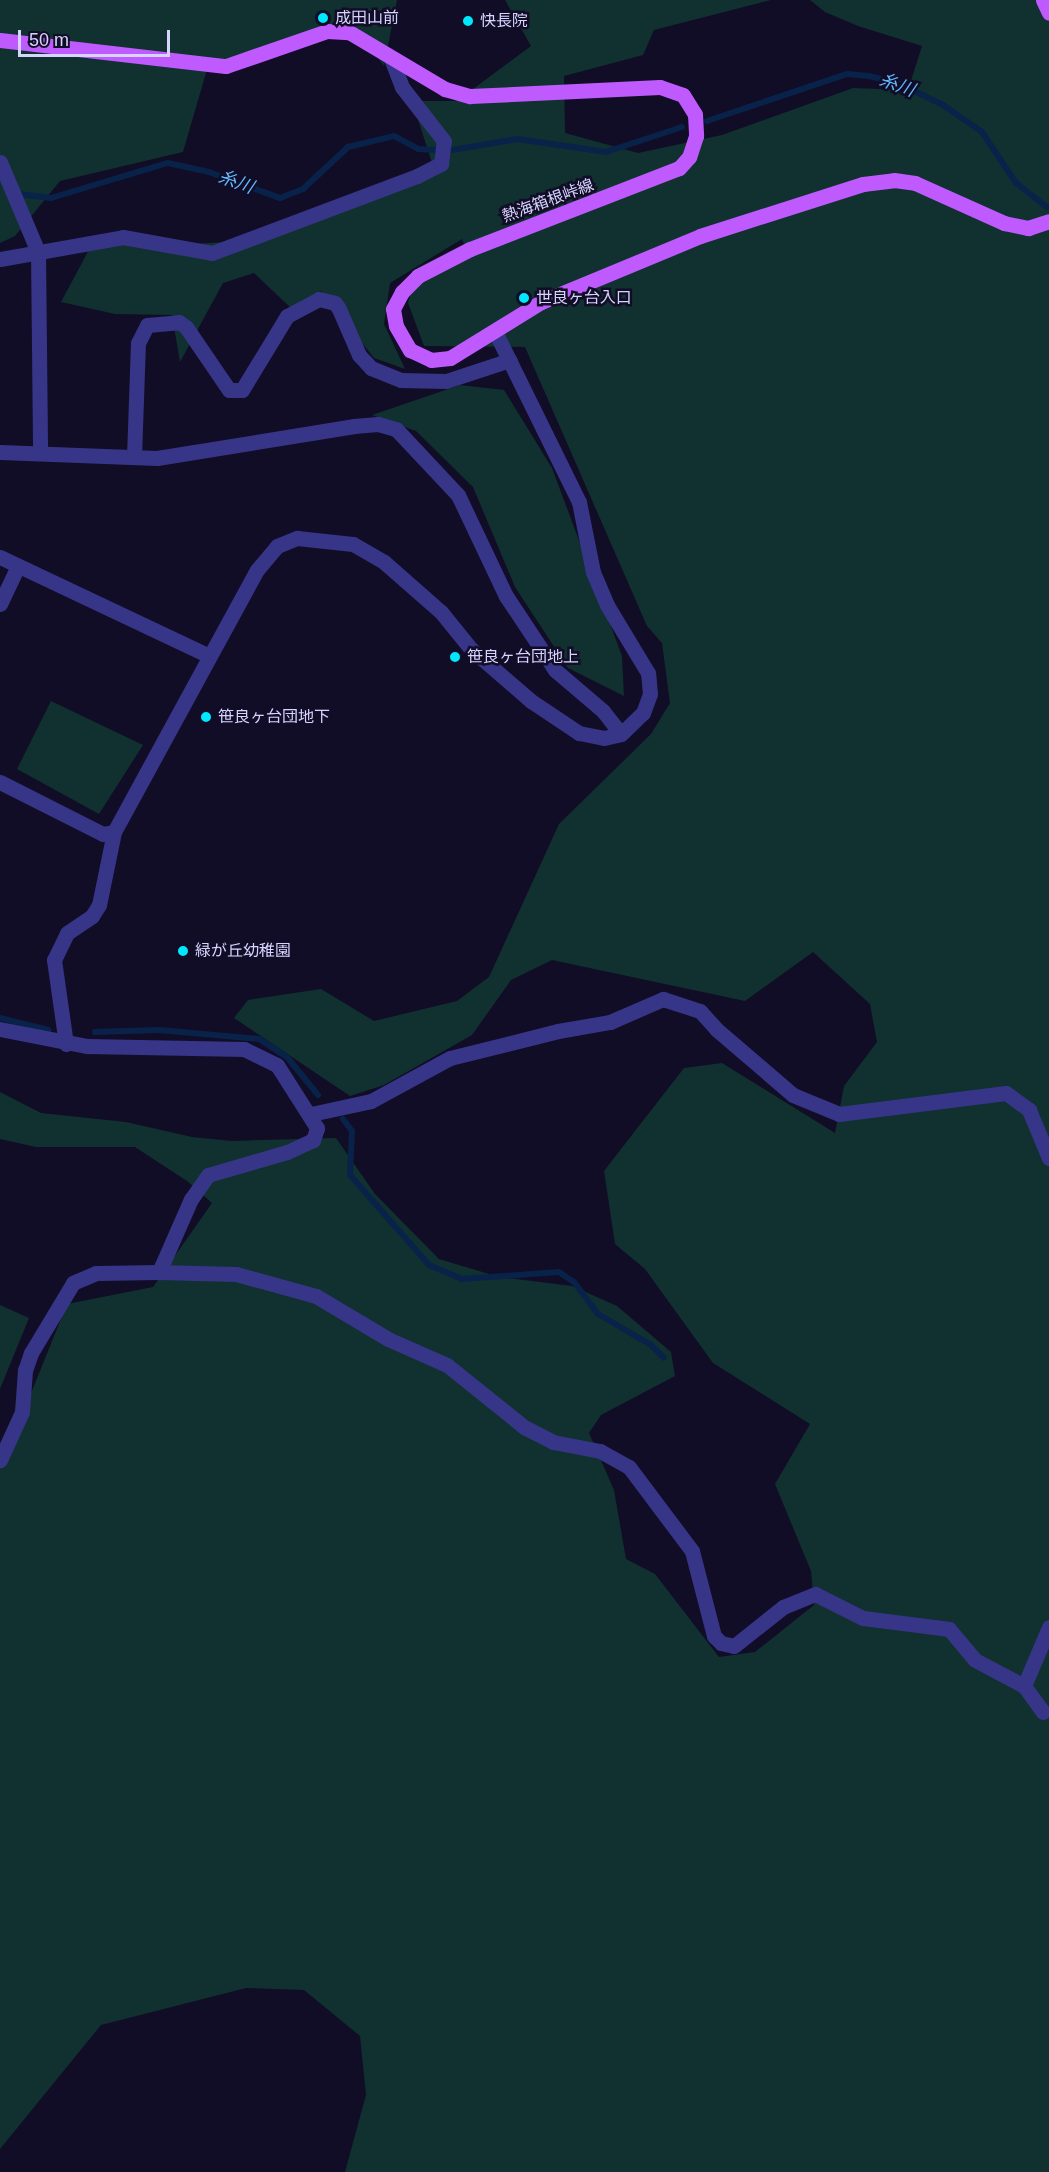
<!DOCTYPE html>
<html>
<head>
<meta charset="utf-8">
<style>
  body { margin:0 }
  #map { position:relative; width:1049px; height:2172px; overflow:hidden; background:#110d26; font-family:Helvetica,"Noto Sans JP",sans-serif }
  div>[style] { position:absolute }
  .green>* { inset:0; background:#10312f }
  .stream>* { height:6px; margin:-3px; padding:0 3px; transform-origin:3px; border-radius:3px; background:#09224a }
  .minor>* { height:15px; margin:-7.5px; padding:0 7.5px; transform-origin:7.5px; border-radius:7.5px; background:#373588 }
  .major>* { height:15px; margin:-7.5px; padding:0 7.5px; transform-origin:7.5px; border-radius:7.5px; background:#bf5aff }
  .dots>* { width:16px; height:16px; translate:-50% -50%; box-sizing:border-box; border:3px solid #110d26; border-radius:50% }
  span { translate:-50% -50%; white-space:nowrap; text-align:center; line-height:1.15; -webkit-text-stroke:5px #110d26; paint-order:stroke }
  .poi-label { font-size:16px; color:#d7d3ff }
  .left { translate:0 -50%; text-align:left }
  .street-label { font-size:16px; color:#d7d3ff }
  .water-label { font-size:18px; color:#61b8ff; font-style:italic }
  .scale { position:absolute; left:18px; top:30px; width:152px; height:27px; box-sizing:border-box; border:3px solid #d7d3ff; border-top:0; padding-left:8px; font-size:18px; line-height:21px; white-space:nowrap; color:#d7d3ff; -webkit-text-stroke:4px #110d26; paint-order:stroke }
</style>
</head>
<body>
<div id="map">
  <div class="green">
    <div style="clip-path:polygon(0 0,397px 0,384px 66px,352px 23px,208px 66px,183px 152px,60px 181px,15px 236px,0 243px)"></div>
    <div style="clip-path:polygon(505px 0,771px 0,654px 30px,643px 55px,564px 76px,565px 133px,638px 153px,722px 135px,853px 88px,908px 90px,922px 46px,858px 26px,825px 12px,810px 0,1049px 0,1049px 2172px,345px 2172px,366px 2095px,360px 2036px,304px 1990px,246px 1988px,101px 2025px,0 2149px,0 1455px,19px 1423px,67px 1304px,153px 1287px,212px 1203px,187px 1181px,135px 1147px,36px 1147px,0 1139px,0 1092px,41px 1113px,126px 1122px,192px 1137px,232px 1141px,336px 1138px,375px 1194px,439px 1259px,499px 1277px,572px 1286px,617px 1306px,671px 1352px,675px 1376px,601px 1415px,589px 1433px,614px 1490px,626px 1559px,655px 1574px,719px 1657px,755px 1652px,814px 1605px,811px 1571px,775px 1484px,810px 1424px,713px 1363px,645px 1269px,615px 1244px,604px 1171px,684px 1068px,722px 1063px,835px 1133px,844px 1086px,877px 1042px,870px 1004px,813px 952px,745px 1001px,552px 960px,511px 980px,472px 1035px,384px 1085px,350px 1096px,234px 1018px,248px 1000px,321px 989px,374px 1021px,457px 1001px,489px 977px,559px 824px,651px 734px,670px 703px,662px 643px,647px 626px,525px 347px,424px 346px,408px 303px,417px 268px,464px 244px,462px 239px,390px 283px,384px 324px,405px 369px,374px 358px,321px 291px,292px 309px,254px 273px,223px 283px,180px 362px,172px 315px,115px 314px,61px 302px,92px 244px,192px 244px,262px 240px,434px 169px,412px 101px,457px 101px,531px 46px)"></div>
    <div style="clip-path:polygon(460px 385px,504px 390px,552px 468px,622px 656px,624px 696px,568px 668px,515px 587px,473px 487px,416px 431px,372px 415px)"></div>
    <div style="clip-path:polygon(51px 701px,143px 745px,99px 814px,17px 769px)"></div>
    <div style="clip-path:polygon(0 1305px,29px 1318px,0 1389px)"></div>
  </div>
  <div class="stream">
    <div style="left:707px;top:121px;width:148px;rotate:-18.6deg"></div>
    <div style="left:847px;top:74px;width:22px;rotate:5deg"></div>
    <div style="left:869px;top:76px;width:32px;rotate:14deg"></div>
    <div style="left:900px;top:84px;width:48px;rotate:26deg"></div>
    <div style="left:943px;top:105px;width:47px;rotate:34.7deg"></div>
    <div style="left:982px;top:132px;width:61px;rotate:56.3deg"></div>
    <div style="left:1016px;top:183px;width:39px;rotate:38deg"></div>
    <div style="left:446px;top:151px;width:73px;rotate:-9.5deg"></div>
    <div style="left:518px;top:139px;width:89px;rotate:8.4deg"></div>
    <div style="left:606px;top:152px;width:80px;rotate:-18.2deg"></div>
    <div style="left:18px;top:194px;width:33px;rotate:7deg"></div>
    <div style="left:51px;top:198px;width:122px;rotate:-16.7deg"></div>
    <div style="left:168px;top:163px;width:42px;rotate:12.4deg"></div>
    <div style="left:209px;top:172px;width:76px;rotate:20.1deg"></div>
    <div style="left:280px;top:198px;width:25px;rotate:-21deg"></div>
    <div style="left:303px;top:189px;width:62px;rotate:-43deg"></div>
    <div style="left:348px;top:147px;width:47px;rotate:-13.4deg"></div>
    <div style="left:394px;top:136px;width:27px;rotate:28deg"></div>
    <div style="left:418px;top:149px;width:17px;rotate:3deg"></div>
    <div style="left:0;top:1018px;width:50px;rotate:13.8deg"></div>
    <div style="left:95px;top:1032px;width:64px;rotate:-1.8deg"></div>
    <div style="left:159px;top:1030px;width:100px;rotate:5.1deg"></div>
    <div style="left:259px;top:1039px;width:33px;rotate:33deg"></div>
    <div style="left:287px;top:1057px;width:49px;rotate:50.8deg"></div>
    <div style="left:343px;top:1119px;width:15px;rotate:53deg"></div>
    <div style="left:352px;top:1131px;width:44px;rotate:92.6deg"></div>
    <div style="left:350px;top:1175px;width:120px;rotate:48.7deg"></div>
    <div style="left:429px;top:1265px;width:36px;rotate:23deg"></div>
    <div style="left:462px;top:1279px;width:97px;rotate:-4.1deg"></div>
    <div style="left:559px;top:1272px;width:18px;rotate:34deg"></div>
    <div style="left:574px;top:1282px;width:40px;rotate:53deg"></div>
    <div style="left:598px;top:1314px;width:61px;rotate:30.3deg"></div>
    <div style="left:651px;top:1345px;width:18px;rotate:45deg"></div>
  </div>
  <div class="minor">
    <div style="left:0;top:162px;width:98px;rotate:67.1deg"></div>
    <div style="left:38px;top:252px;width:200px;rotate:89.4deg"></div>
    <div style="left:0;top:259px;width:125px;rotate:-10.1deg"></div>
    <div style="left:123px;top:237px;width:90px;rotate:10.2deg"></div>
    <div style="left:212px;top:253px;width:219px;rotate:-20.6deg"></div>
    <div style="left:417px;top:176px;width:27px;rotate:-27deg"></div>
    <div style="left:441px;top:164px;width:23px;rotate:-83deg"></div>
    <div style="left:444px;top:141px;width:68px;rotate:-127.9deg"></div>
    <div style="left:402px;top:87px;width:31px;rotate:-111deg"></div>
    <div style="left:0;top:452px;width:157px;rotate:2.2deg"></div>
    <div style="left:157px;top:458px;width:200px;rotate:-9.2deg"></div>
    <div style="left:354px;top:426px;width:24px;rotate:-5deg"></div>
    <div style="left:378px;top:424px;width:19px;rotate:16deg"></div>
    <div style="left:396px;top:429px;width:91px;rotate:46.8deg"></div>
    <div style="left:458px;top:495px;width:112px;rotate:64.6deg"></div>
    <div style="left:506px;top:596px;width:89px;rotate:56.5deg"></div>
    <div style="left:555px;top:670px;width:63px;rotate:40.5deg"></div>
    <div style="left:603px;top:711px;width:29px;rotate:52deg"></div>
    <div style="left:134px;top:457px;width:114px;rotate:-88deg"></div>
    <div style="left:138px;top:343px;width:20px;rotate:-63deg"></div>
    <div style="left:147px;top:325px;width:32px;rotate:-5deg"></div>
    <div style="left:179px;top:322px;width:9px;rotate:36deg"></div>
    <div style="left:186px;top:327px;width:76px;rotate:55.7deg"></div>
    <div style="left:229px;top:390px;width:13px"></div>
    <div style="left:242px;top:390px;width:87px;rotate:-58.7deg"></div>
    <div style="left:287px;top:316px;width:36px;rotate:-28deg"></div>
    <div style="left:319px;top:299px;width:16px;rotate:14deg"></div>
    <div style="left:335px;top:303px;width:7px;rotate:56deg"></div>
    <div style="left:339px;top:309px;width:50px;rotate:66.5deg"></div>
    <div style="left:359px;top:355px;width:18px;rotate:47deg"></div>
    <div style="left:371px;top:368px;width:32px;rotate:22deg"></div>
    <div style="left:401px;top:380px;width:45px;rotate:1.3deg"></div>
    <div style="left:446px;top:381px;width:67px;rotate:-18.2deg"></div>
    <div style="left:0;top:557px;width:231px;rotate:25.3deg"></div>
    <div style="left:0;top:604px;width:42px;rotate:-64.7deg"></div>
    <div style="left:0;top:782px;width:115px;rotate:26.8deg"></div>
    <div style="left:103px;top:834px;width:11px;rotate:-10deg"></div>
    <div style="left:114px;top:832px;width:298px;rotate:-61.4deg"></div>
    <div style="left:257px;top:570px;width:31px;rotate:-50deg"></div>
    <div style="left:277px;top:546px;width:22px;rotate:-22deg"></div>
    <div style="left:297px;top:538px;width:56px;rotate:6.1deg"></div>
    <div style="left:353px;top:544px;width:36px;rotate:30deg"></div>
    <div style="left:384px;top:562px;width:76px;rotate:41.3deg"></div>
    <div style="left:441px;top:612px;width:48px;rotate:51deg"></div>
    <div style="left:471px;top:649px;width:79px;rotate:40.9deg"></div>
    <div style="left:531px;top:701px;width:58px;rotate:33.7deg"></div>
    <div style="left:579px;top:733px;width:25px;rotate:11deg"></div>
    <div style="left:604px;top:738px;width:17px;rotate:-13deg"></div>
    <div style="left:621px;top:734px;width:30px;rotate:-44deg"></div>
    <div style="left:643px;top:713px;width:20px;rotate:-70deg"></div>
    <div style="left:650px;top:694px;width:21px;rotate:-95deg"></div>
    <div style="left:648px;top:673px;width:79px;rotate:-121.1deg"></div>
    <div style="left:607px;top:605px;width:36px;rotate:-113deg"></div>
    <div style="left:593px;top:572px;width:71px;rotate:-101.3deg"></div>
    <div style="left:579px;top:502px;width:188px;rotate:-116.2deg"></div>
    <div style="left:0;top:1029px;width:89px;rotate:11.1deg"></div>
    <div style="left:87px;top:1046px;width:157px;rotate:1.1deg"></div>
    <div style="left:244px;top:1049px;width:37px;rotate:26deg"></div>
    <div style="left:277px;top:1065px;width:75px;rotate:57.6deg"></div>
    <div style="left:317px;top:1128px;width:13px;rotate:108deg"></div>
    <div style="left:313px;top:1140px;width:29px;rotate:155deg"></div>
    <div style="left:287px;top:1152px;width:82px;rotate:163.8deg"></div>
    <div style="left:208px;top:1175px;width:29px;rotate:125deg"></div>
    <div style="left:191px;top:1199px;width:80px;rotate:113.7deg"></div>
    <div style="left:159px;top:1272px;width:63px;rotate:179.1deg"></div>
    <div style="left:96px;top:1273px;width:25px;rotate:157deg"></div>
    <div style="left:73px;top:1283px;width:82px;rotate:121deg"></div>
    <div style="left:31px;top:1353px;width:18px;rotate:109deg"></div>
    <div style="left:25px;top:1370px;width:42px;rotate:94.1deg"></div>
    <div style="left:22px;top:1412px;width:53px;rotate:114.6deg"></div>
    <div style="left:66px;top:1044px;width:85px;rotate:-98.1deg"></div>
    <div style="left:54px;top:960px;width:30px;rotate:-64deg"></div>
    <div style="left:67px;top:933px;width:30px;rotate:-34deg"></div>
    <div style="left:92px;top:916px;width:13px;rotate:-58deg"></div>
    <div style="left:99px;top:905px;width:75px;rotate:-78.4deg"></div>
    <div style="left:311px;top:1114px;width:61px;rotate:-12.2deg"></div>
    <div style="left:371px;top:1101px;width:90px;rotate:-28.6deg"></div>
    <div style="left:450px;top:1058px;width:111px;rotate:-14deg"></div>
    <div style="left:558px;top:1031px;width:53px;rotate:-9.8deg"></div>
    <div style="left:610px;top:1022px;width:58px;rotate:-23.5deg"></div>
    <div style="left:663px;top:999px;width:39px;rotate:18deg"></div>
    <div style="left:700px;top:1011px;width:24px;rotate:48deg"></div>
    <div style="left:716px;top:1029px;width:101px;rotate:40.6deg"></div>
    <div style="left:793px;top:1095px;width:50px;rotate:22.4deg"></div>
    <div style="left:839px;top:1114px;width:168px;rotate:-7.2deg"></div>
    <div style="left:1006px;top:1093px;width:29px;rotate:36deg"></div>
    <div style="left:1029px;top:1110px;width:52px;rotate:67.4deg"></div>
    <div style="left:159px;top:1272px;width:77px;rotate:1.5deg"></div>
    <div style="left:236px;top:1274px;width:83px;rotate:15.4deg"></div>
    <div style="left:316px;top:1296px;width:84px;rotate:30.8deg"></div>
    <div style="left:388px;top:1339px;width:64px;rotate:23.8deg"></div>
    <div style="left:447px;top:1365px;width:99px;rotate:38.8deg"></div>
    <div style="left:524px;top:1427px;width:33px;rotate:27deg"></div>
    <div style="left:553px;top:1442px;width:48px;rotate:10.8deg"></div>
    <div style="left:600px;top:1451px;width:33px;rotate:29deg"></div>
    <div style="left:629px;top:1467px;width:105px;rotate:53.1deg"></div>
    <div style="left:692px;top:1551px;width:88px;rotate:75.5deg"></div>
    <div style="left:714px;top:1636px;width:10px;rotate:45deg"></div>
    <div style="left:721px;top:1643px;width:13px;rotate:13deg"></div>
    <div style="left:734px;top:1646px;width:63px;rotate:-38.5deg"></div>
    <div style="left:783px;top:1607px;width:35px;rotate:-22deg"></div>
    <div style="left:815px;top:1594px;width:54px;rotate:26.6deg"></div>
    <div style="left:863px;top:1618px;width:87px;rotate:7.3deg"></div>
    <div style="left:949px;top:1629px;width:40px;rotate:50deg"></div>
    <div style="left:975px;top:1660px;width:55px;rotate:28deg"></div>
    <div style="left:1043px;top:1712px;width:32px;rotate:-126deg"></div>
    <div style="left:1024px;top:1686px;width:64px;rotate:-67deg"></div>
  </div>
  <div class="major">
    <div style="left:1043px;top:0;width:14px;rotate:65deg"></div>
    <div style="left:0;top:40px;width:227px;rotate:6.6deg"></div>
    <div style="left:226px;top:66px;width:107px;rotate:-19.1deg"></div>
    <div style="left:327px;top:31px;width:22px;rotate:3deg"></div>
    <div style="left:349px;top:32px;width:112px;rotate:30.7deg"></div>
    <div style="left:445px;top:89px;width:26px;rotate:16deg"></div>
    <div style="left:470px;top:96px;width:190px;rotate:-2.7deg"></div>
    <div style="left:660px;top:87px;width:24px;rotate:19deg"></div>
    <div style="left:683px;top:95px;width:22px;rotate:58deg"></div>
    <div style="left:695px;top:114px;width:22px;rotate:87deg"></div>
    <div style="left:696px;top:136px;width:22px;rotate:108deg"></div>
    <div style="left:689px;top:157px;width:15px;rotate:132deg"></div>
    <div style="left:679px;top:168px;width:224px;rotate:158.8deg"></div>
    <div style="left:470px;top:249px;width:59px;rotate:152.6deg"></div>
    <div style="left:418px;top:276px;width:23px;rotate:135deg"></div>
    <div style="left:402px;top:292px;width:19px;rotate:118deg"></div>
    <div style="left:393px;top:309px;width:17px;rotate:80deg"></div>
    <div style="left:396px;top:326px;width:28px;rotate:60deg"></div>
    <div style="left:410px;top:350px;width:23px;rotate:25deg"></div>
    <div style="left:431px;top:360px;width:19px;rotate:-6deg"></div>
    <div style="left:450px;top:358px;width:107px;rotate:-31.6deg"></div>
    <div style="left:541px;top:302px;width:172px;rotate:-22.5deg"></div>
    <div style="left:700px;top:236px;width:171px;rotate:-17.7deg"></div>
    <div style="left:863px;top:184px;width:31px;rotate:-7deg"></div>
    <div style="left:894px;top:180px;width:21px;rotate:8deg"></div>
    <div style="left:915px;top:183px;width:98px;rotate:24.2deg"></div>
    <div style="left:1004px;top:223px;width:25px;rotate:12deg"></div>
    <div style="left:1028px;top:228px;width:22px;rotate:-18deg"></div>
  </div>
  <div class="dots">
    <div style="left:323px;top:18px;background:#00e8fe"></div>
    <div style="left:468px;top:21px;background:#00e8fe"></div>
    <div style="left:524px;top:298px;background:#00e8fe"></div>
    <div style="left:455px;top:657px;background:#00e8fe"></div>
    <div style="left:206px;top:717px;background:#00e8fe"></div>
    <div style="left:183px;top:951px;background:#00e8fe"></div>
  </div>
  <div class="poi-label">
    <span class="left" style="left:335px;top:18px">成田山前</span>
    <span class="left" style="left:480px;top:21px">快長院</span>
    <span class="left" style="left:536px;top:298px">世良ヶ台入口</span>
    <span class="left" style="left:467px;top:657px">笹良ヶ台団地上</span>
    <span class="left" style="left:218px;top:717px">笹良ヶ台団地下</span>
    <span class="left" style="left:195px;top:951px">緑が丘幼稚園</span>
  </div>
  <div class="street-label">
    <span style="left:548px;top:201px;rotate:-20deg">熱海箱根峠線</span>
  </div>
  <div class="water-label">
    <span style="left:897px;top:85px;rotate:20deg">糸川</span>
    <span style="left:236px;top:182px;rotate:20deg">糸川</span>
  </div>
  <div class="scale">50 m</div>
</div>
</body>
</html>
